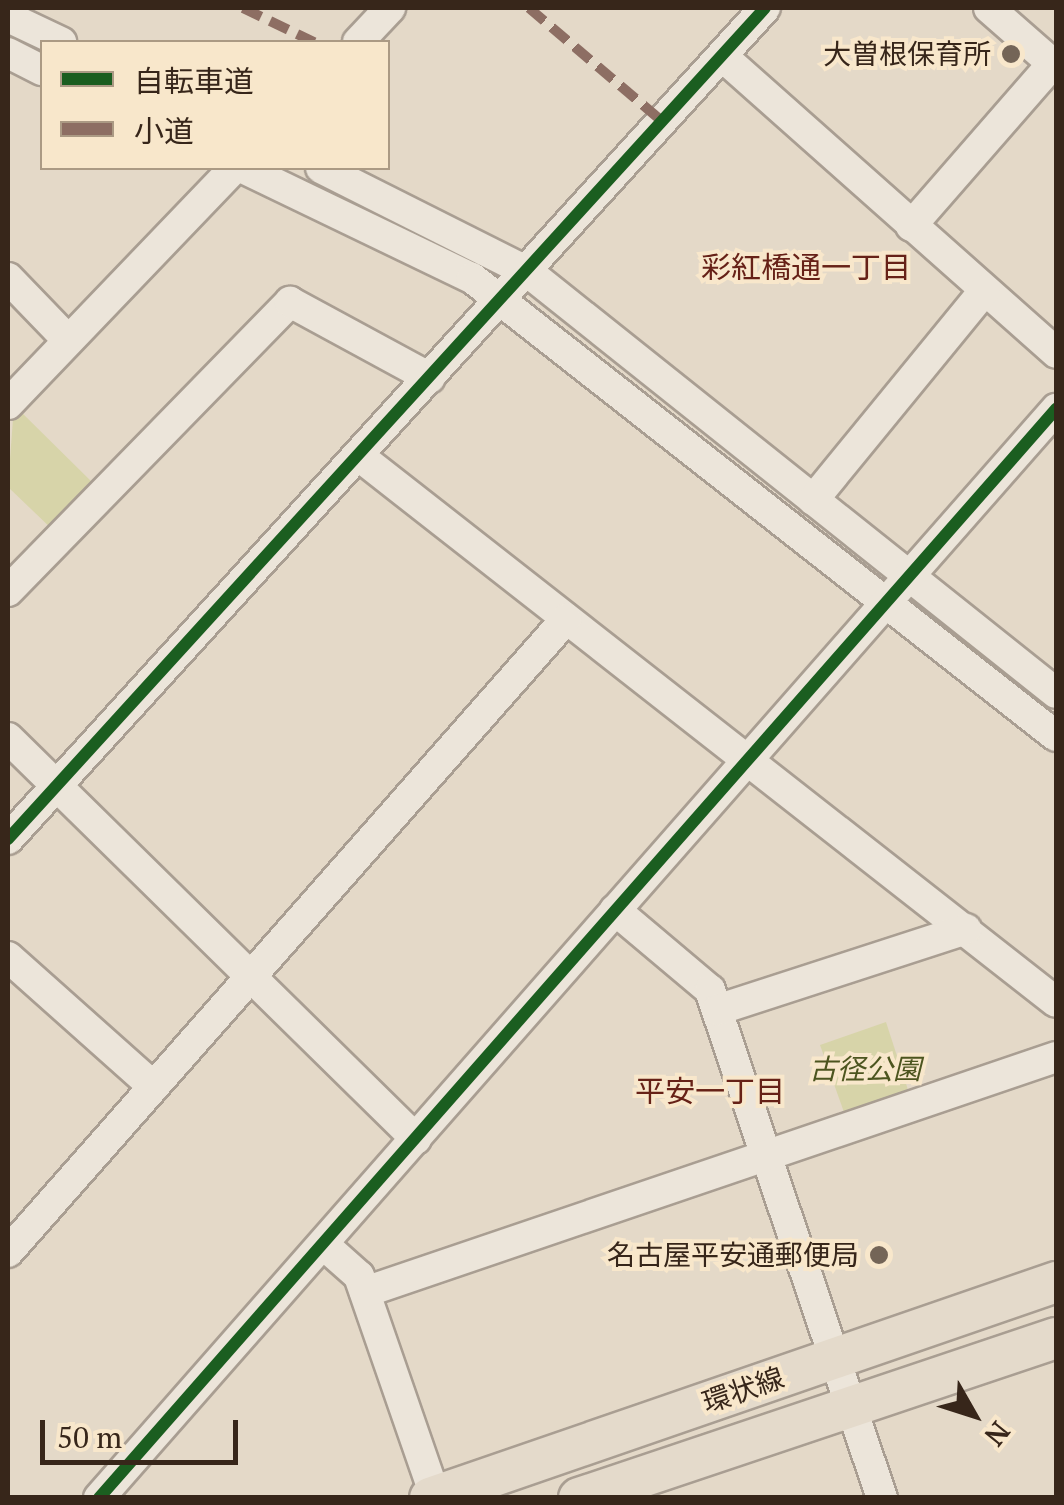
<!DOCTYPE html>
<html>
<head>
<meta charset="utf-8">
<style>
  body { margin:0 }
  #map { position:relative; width:1064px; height:1505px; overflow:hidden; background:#e4d9c8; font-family:"PT Serif","Noto Sans JP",serif }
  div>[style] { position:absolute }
  .green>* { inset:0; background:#d7d4a9 }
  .roads { filter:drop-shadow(2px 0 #a99e92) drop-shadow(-2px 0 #a99e92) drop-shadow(0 2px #a99e92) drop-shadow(0 -2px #a99e92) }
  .minor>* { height:30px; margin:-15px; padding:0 15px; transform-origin:15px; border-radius:15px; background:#ece5da }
  .major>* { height:40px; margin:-20px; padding:0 20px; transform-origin:20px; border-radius:20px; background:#e4dacb }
  .quiet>* { height:10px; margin-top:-5px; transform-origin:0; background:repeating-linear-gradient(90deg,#8d6e63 0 20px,transparent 0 30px) }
  .cycleway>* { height:12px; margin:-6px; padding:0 6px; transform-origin:6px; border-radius:6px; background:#1b5e20 }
  .dots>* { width:28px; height:28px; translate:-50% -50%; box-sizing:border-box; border:5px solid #f8e7cb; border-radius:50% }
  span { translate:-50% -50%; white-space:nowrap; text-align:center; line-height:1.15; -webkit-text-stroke:8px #f8e7cb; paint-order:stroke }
  .poi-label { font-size:28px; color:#37261a }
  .right { translate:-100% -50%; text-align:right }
  .park-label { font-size:28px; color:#4c551f; font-style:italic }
  .street-label { font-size:28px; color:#37261a }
  .neighbourhood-label { font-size:30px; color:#662117 }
  .frame { position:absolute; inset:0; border:10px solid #37261a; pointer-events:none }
  .legend { position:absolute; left:40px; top:40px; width:350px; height:130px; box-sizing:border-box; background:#f8e7cb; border:2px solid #ab9a84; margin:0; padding:12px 18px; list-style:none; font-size:30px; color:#37261a }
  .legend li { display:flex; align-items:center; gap:20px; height:50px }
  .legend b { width:50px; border:2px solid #ab9a84 }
  .north { position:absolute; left:924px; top:1365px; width:100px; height:100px; -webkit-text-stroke:8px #f8e7cb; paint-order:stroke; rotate:129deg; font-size:28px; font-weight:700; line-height:40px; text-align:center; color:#37261a }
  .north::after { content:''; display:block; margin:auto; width:35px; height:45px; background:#37261a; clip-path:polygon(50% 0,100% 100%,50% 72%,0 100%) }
  .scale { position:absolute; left:40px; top:1420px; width:198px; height:45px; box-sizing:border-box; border:5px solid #37261a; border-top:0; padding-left:12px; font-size:30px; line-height:35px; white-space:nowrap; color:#37261a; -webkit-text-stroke:8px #f8e7cb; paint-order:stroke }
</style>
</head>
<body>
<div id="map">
  <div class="green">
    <div style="clip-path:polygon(14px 405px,98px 488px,55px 532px,8px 487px)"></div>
    <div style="clip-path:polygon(886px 1022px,909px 1093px,845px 1115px,820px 1045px)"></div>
  </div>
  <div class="roads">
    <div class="minor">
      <div style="left:989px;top:8px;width:85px;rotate:41.2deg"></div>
      <div style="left:8px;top:17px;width:59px;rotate:25.3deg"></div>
      <div style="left:358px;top:42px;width:47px;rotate:-46.7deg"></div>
      <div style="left:8px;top:53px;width:38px;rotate:27deg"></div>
      <div style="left:722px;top:56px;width:447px;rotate:41.6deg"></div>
      <div style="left:243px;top:168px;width:254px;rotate:25.7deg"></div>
      <div style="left:472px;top:278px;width:742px;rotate:38.11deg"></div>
      <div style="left:321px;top:168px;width:232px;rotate:26.7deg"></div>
      <div style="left:528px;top:272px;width:675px;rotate:38.57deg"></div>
      <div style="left:911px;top:226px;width:220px;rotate:-48.9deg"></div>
      <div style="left:8px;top:278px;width:83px;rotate:46deg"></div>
      <div style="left:8px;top:404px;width:327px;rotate:-46.2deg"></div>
      <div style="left:359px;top:456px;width:885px;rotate:38.07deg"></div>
      <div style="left:813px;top:500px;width:271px;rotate:-50.7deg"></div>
      <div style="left:8px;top:591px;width:404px;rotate:-45.7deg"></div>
      <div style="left:290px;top:302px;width:159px;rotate:28.5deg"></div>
      <div style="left:8px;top:738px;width:572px;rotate:44.5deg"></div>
      <div style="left:8px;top:839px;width:1124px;rotate:-47.67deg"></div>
      <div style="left:615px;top:910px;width:124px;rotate:40.1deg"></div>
      <div style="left:710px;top:990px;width:536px;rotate:71.29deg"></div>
      <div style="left:8px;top:957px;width:195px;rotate:41.7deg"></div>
      <div style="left:717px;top:1010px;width:262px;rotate:-18deg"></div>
      <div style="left:323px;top:1244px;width:48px;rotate:41.6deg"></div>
      <div style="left:359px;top:1276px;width:233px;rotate:70.9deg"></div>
      <div style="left:8px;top:1252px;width:844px;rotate:-48.6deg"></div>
      <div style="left:365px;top:1292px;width:730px;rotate:-18.78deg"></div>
      <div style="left:99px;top:1498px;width:1450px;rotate:-48.69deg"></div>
    </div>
    <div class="major">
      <div style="left:430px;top:1498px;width:662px;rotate:-19.04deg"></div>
      <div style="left:579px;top:1498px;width:503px;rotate:-18.54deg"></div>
    </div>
  </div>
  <div class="quiet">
    <div style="left:243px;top:8px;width:79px;rotate:25.6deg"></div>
    <div style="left:529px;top:8px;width:175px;rotate:40.4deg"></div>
  </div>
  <div class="cycleway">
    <div style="left:8px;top:839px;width:1124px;rotate:-47.67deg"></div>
    <div style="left:99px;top:1498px;width:1450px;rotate:-48.69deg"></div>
  </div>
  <div class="dots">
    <div style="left:1011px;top:54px;background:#746557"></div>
    <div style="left:879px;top:1255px;background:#746557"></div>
  </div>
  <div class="poi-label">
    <span class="right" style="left:991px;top:54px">大曽根保育所</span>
    <span class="right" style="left:859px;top:1255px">名古屋平安通郵便局</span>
  </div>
  <div class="park-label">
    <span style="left:865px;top:1069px">古径公園</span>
  </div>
  <div class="street-label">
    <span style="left:743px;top:1390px;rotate:-19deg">環状線</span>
  </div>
  <div class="neighbourhood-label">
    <span style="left:806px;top:267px">彩紅橋通一丁目</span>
    <span style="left:710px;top:1091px">平安一丁目</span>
  </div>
  <div class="frame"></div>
  <ul class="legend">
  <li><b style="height:12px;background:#1b5e20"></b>自転車道</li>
  <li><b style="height:12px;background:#8d6e63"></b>小道</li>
  </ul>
  <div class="north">N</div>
  <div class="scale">50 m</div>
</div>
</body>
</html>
